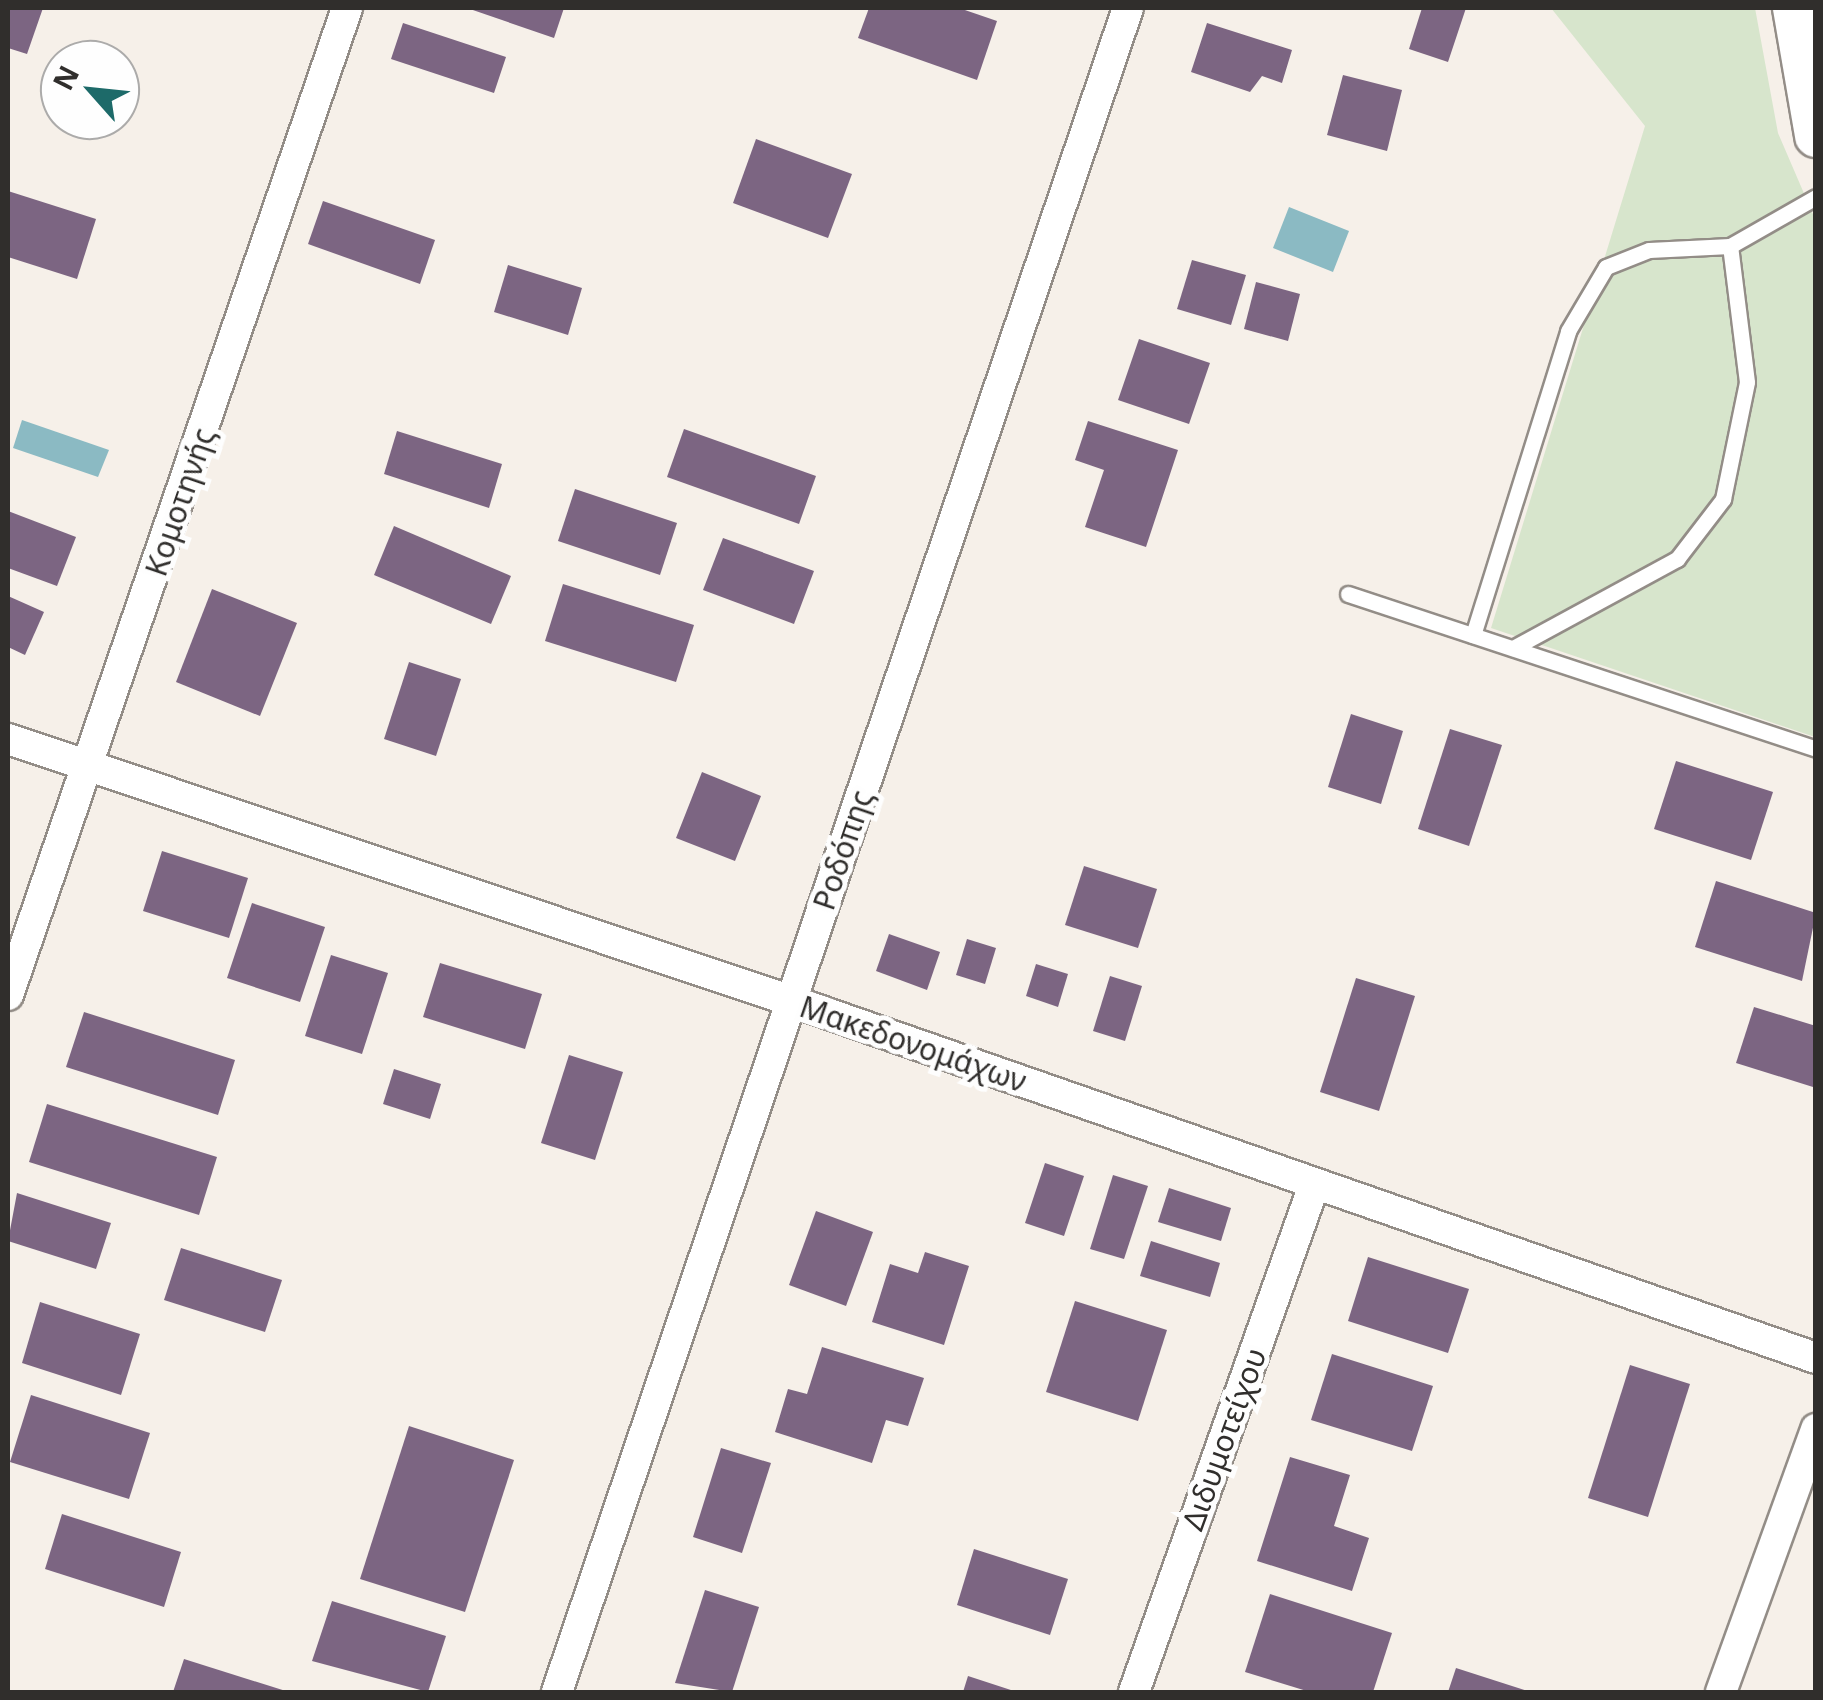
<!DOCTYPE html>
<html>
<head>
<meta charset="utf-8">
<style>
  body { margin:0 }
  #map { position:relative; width:1823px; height:1700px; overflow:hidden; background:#f6f0e9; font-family:"Noto Sans",sans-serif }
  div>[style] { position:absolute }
  .green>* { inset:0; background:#d7e5cc }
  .water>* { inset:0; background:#8bbac3 }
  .building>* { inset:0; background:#7c6582 }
  .roads { filter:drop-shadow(2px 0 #938d87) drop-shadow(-2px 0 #938d87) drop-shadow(0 2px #938d87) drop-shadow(0 -2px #938d87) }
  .lane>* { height:15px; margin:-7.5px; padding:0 7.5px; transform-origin:7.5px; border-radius:7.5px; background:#fff }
  .street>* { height:30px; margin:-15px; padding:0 15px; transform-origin:15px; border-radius:15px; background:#fff }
  .secondary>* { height:42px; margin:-21px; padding:0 21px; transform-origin:21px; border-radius:21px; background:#fff }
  span { translate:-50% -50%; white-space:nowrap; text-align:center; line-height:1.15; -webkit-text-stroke:10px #fefefe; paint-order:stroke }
  .street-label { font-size:30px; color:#302e2c }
  .frame { position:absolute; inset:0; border:10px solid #302e2c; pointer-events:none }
  .north { position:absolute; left:40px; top:40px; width:100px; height:100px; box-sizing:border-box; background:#fefefe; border:2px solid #acabaa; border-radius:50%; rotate:297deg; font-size:28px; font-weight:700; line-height:40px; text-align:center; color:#302e2c }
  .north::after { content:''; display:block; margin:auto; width:35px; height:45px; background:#1d6a69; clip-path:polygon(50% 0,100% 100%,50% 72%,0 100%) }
</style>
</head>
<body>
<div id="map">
  <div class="green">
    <div style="clip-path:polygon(1551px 8px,1755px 8px,1778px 133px,1815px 219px,1815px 737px,1491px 628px,1645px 126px)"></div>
  </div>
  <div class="water">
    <div style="clip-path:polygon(1289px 207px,1349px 231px,1333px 272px,1273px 248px)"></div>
    <div style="clip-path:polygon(22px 420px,109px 450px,98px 477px,13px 448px)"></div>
  </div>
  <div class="building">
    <div style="clip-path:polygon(8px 8px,43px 8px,27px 54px,8px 48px)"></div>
    <div style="clip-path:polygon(467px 8px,564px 8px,554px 38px)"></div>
    <div style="clip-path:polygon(869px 8px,959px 8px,997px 21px,977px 80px,858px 38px)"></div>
    <div style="clip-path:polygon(1422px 8px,1466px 8px,1448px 62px,1409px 49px)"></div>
    <div style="clip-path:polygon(403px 23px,506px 57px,494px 93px,391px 59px)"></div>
    <div style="clip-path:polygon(1207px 23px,1292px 50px,1282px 83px,1262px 76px,1250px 92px,1191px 72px)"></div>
    <div style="clip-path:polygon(1343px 75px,1402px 90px,1387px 151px,1327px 135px)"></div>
    <div style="clip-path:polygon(756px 139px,852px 174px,828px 238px,733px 203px)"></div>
    <div style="clip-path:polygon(8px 191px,96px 219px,77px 279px,8px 257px)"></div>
    <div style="clip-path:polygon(323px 201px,435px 240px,420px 284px,308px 244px)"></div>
    <div style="clip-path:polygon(1192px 260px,1246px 275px,1231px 325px,1177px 309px)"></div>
    <div style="clip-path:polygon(508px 265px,582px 288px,568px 335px,494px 312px)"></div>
    <div style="clip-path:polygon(1256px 282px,1300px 294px,1288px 341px,1244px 329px)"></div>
    <div style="clip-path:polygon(1139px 339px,1210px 363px,1189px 424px,1118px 400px)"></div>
    <div style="clip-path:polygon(1088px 421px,1178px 450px,1146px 547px,1085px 527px,1104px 470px,1075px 460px)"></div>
    <div style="clip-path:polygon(684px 429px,816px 476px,799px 524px,667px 477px)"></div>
    <div style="clip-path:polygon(397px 431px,502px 464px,489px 508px,384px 474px)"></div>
    <div style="clip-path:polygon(575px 489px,677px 523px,660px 575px,558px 541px)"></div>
    <div style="clip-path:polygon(8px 511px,76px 537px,57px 586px,8px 568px)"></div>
    <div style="clip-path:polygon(394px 526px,511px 576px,491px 624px,374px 575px)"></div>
    <div style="clip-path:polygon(723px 538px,814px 571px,794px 624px,703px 590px)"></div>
    <div style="clip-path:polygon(563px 584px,694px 625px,676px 682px,545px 641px)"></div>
    <div style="clip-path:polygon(212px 589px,297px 623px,260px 716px,176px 682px)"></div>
    <div style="clip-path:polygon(8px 596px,44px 612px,25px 655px,8px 647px)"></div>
    <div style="clip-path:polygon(409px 662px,461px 679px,436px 756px,384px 739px)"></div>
    <div style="clip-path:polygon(1351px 714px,1403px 731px,1381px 804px,1328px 787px)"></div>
    <div style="clip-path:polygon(1450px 729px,1502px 745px,1469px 846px,1418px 829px)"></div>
    <div style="clip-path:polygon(1676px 761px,1773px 792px,1751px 860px,1654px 829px)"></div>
    <div style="clip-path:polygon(702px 772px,761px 796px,735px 861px,676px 838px)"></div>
    <div style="clip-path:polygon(162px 851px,248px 878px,229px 938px,143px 911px)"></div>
    <div style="clip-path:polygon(1084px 866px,1157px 889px,1138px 948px,1065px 925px)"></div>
    <div style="clip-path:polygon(1716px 881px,1816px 913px,1802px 981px,1695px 947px)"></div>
    <div style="clip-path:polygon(252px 903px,325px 927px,300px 1002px,227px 978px)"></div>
    <div style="clip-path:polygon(889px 934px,940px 952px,927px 990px,876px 971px)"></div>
    <div style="clip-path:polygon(967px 939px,996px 948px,985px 984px,956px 975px)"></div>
    <div style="clip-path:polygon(331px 955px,388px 973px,362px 1054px,305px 1036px)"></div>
    <div style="clip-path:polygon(440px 963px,542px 994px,525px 1049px,423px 1017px)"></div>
    <div style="clip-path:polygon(1036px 964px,1068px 974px,1058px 1007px,1026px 996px)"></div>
    <div style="clip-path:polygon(1110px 976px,1142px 986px,1125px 1041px,1093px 1031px)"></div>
    <div style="clip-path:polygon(1356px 978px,1415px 996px,1379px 1111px,1320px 1092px)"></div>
    <div style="clip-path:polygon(1754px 1007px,1816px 1026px,1813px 1087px,1736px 1063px)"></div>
    <div style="clip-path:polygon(84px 1012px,235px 1060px,218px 1115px,66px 1067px)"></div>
    <div style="clip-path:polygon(569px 1055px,623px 1072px,595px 1160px,541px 1143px)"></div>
    <div style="clip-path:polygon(394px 1069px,441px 1084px,430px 1119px,383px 1104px)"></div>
    <div style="clip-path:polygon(47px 1104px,217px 1157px,199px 1215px,29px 1162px)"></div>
    <div style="clip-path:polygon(1045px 1163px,1084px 1176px,1064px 1236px,1025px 1223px)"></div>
    <div style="clip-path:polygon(1113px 1175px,1148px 1186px,1124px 1259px,1090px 1249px)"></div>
    <div style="clip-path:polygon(1169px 1188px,1231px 1208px,1221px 1241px,1158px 1222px)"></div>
    <div style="clip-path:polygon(17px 1193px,111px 1223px,96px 1269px,8px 1241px)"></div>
    <div style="clip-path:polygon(816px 1211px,873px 1232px,846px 1306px,789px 1285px)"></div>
    <div style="clip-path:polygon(1151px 1241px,1220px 1263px,1210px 1297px,1140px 1276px)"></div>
    <div style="clip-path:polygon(181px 1248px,282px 1280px,265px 1332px,164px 1300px)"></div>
    <div style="clip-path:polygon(925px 1252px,969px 1266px,944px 1345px,872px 1322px,890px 1264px,918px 1273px)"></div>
    <div style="clip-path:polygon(1368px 1257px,1469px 1289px,1448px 1353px,1348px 1321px)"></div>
    <div style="clip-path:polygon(1075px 1301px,1167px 1330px,1138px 1421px,1046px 1392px)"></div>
    <div style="clip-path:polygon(40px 1302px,140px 1334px,121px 1395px,22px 1363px)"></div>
    <div style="clip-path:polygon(822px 1347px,924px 1378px,908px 1426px,886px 1420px,872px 1463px,775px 1432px,788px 1389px,807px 1394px)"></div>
    <div style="clip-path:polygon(1332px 1354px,1433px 1386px,1412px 1451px,1311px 1420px)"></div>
    <div style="clip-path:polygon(1630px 1365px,1690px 1384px,1648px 1517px,1588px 1498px)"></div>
    <div style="clip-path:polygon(31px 1395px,150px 1433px,129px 1499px,10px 1462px)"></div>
    <div style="clip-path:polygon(409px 1426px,514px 1460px,465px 1612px,360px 1579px)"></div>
    <div style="clip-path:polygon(721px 1448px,771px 1463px,742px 1553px,693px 1537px)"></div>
    <div style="clip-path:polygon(1290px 1457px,1350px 1475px,1334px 1526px,1369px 1538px,1352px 1591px,1257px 1561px)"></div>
    <div style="clip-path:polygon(62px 1514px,181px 1552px,164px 1607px,45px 1569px)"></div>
    <div style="clip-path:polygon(974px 1549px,1068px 1579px,1050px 1635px,957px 1605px)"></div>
    <div style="clip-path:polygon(705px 1590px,759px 1607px,732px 1692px,675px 1683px)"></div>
    <div style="clip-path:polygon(1270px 1594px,1392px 1633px,1373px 1692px,1310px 1692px,1245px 1672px)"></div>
    <div style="clip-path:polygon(332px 1601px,446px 1636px,428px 1692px,312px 1661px)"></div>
    <div style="clip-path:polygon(184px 1659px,289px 1692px,173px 1692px)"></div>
    <div style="clip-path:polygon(1456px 1668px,1531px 1692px,1448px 1692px)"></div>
    <div style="clip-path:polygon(968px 1676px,1017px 1692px,963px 1692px)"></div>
  </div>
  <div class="roads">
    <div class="lane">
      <div style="left:1348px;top:594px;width:493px;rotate:18.3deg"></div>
      <div style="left:1473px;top:635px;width:318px;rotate:-72.6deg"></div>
      <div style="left:1568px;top:331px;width:74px;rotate:-59.3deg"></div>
      <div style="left:1606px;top:267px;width:46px;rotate:-21.6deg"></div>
      <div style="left:1649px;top:250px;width:81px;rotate:-2.8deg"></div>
      <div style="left:1730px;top:246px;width:99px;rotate:-29.7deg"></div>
      <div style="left:1513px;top:648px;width:187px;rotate:-28.5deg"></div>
      <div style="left:1677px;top:559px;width:76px;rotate:-52.5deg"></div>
      <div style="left:1723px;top:499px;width:119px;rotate:-78.4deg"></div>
      <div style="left:1747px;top:382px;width:137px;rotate:-97.1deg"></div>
    </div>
    <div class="street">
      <div style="left:8px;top:739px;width:827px;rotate:18.48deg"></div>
      <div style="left:792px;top:1001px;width:1084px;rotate:19.22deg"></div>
      <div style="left:8px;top:995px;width:1044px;rotate:-71.04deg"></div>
      <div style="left:557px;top:1692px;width:1778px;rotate:-71.27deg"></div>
      <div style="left:1134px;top:1692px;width:538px;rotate:-70.45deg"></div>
      <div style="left:1721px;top:1692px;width:280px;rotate:-70.1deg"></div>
    </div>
    <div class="secondary">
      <div style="left:1794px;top:8px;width:130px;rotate:80.2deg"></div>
    </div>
  </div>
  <div class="street-label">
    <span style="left:180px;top:502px;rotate:-71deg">Κομοτηνής</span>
    <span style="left:843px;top:850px;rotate:-71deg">Ροδόπης</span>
    <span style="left:913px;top:1044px;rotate:19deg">Μακεδονομάχων</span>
    <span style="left:1224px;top:1439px;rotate:-70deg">Διδυμοτείχου</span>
  </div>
  <div class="frame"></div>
  <div class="north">N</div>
</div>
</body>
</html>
